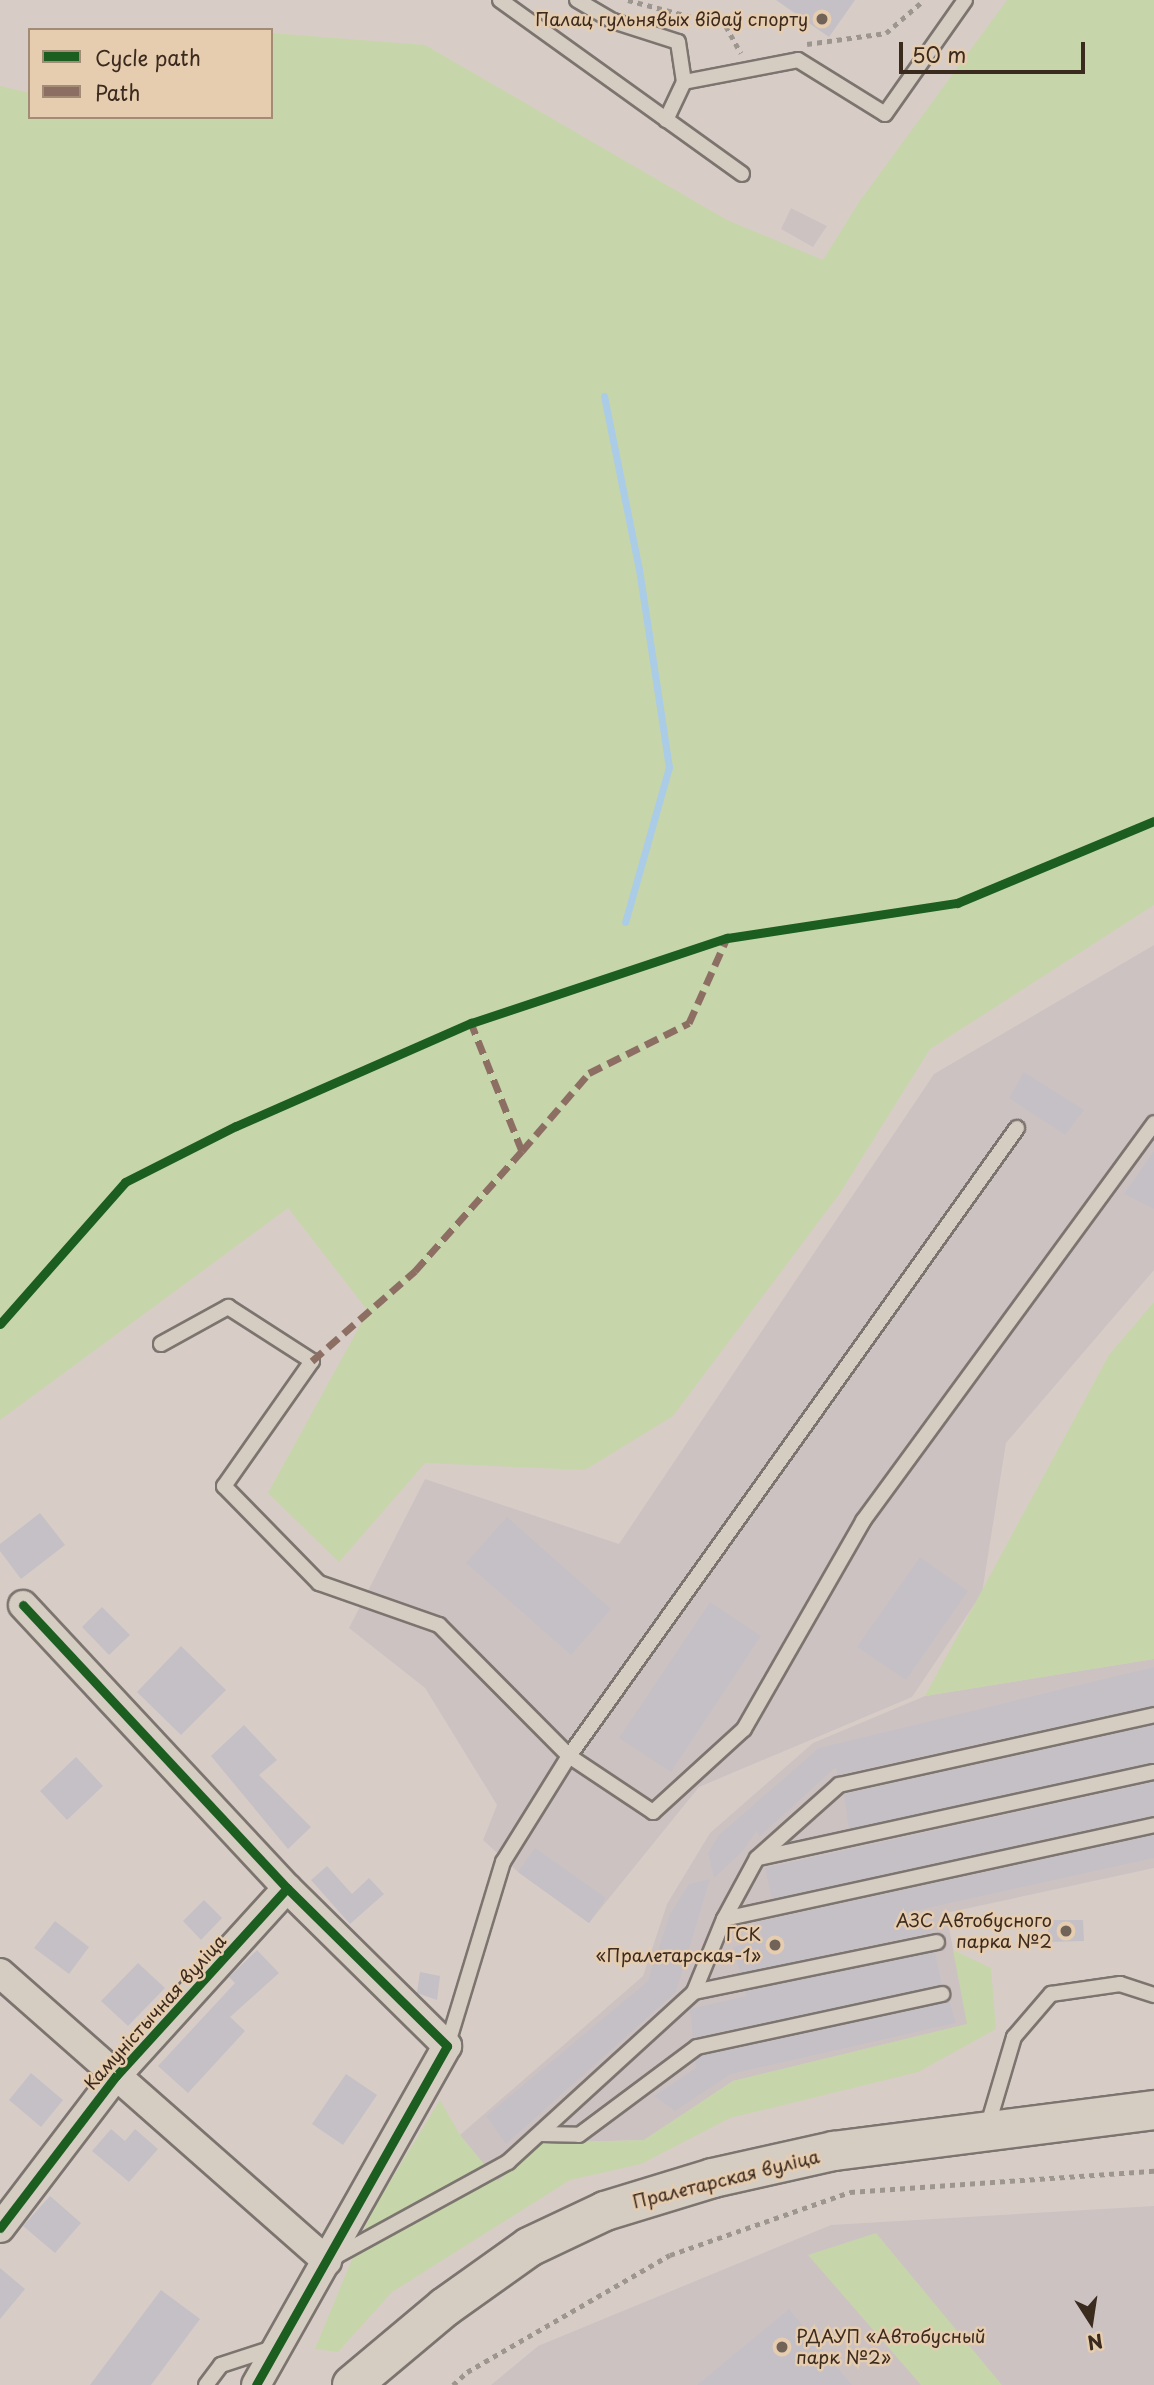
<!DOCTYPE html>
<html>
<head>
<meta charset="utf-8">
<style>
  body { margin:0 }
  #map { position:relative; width:1154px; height:2385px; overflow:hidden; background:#d7cdc6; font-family:"Playpen Sans",sans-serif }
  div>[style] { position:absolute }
  .built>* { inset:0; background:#cdc2c2 }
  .green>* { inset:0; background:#c7d5ab }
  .stream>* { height:7px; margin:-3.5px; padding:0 3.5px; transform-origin:3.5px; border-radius:3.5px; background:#aacce6 }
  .building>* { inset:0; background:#c5c0c5 }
  .path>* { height:4.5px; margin-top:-2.25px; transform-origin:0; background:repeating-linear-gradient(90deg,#9d968e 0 5px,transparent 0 10px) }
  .roads { filter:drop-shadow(2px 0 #7c746f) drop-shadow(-2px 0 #7c746f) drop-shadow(0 2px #7c746f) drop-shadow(0 -2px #7c746f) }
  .lane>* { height:14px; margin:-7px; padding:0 7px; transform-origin:7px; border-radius:7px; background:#d5ccc2 }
  .street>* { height:28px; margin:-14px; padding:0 14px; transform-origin:14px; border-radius:14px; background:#d5ccc2 }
  .secondary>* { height:38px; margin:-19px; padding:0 19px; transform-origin:19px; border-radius:19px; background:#d5ccc2 }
  .quiet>* { height:7px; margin-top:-3.5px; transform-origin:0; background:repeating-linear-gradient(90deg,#8d6e63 0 14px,transparent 0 21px) }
  .cycleway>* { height:9px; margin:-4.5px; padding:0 4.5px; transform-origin:4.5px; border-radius:4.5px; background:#1b5e20 }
  .dots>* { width:19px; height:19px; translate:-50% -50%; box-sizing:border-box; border:4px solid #e7cdaf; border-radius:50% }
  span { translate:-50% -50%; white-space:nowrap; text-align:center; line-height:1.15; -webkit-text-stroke:5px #e7cdaf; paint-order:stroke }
  .poi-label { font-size:18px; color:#3b2a1e }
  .right { translate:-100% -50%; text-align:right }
  .left { translate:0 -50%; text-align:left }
  .street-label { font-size:18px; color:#3b2a1e }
  .legend { position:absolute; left:28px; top:28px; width:245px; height:91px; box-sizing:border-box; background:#e7cdaf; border:2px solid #a28c75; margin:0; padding:9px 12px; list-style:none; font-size:21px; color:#3b2a1e }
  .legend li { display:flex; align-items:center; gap:14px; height:35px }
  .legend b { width:35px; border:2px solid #a28c75 }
  .north { position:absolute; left:1056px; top:2287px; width:70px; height:70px; -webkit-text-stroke:5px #e7cdaf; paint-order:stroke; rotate:168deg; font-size:19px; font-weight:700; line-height:28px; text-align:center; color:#3b2a1e }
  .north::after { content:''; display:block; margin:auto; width:24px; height:32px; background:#3b2a1e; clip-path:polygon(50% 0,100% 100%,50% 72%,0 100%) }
  .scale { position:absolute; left:899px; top:42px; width:186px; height:32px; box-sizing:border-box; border:4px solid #3b2a1e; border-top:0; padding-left:9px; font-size:21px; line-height:24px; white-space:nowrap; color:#3b2a1e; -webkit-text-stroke:5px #e7cdaf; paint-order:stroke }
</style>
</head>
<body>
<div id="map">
  <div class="built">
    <div style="clip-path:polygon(791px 208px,827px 226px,813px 247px,781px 229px)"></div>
    <div style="clip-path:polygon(1154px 945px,1154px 1270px,1006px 1443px,982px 1593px,912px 1697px,699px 1787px,589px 1923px,518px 1872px,483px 1840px,497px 1805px,425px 1688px,349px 1628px,425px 1479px,619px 1544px,934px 1074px)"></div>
    <div style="clip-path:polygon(1154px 1659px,1154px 1868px,946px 1913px,968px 2024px,733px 2081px,644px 2140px,540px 2143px,498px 2182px,460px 2135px,643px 1976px,667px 1904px,710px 1833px,813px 1743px,925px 1696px)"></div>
    <div style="clip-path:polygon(1154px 2206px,1154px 2385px,491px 2385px,538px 2346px,831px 2225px)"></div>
  </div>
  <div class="green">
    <div style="clip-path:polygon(1007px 0,1154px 0,1154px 905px,930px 1049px,840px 1193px,673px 1416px,585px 1470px,425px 1463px,339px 1562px,268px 1493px,368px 1311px,288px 1208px,0 1420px,0 86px,30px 93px,30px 117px,271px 117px,271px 33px,425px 45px,727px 220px,823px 260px,859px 202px)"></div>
    <div style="clip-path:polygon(1154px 1302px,1154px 1659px,925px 1696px,1109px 1355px)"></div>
    <div style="clip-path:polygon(953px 1950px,991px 1968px,996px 2029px,918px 2072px,730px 2118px,641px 2164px,570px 2180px,392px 2292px,338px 2352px,315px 2349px,372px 2211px,440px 2100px,460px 2135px,498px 2181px,540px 2143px,644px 2140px,733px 2081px,967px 2024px)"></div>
    <div style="clip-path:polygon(876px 2233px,1002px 2385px,921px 2385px,808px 2255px)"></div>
  </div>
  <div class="stream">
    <div style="left:604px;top:396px;width:177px;rotate:78.6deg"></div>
    <div style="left:639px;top:569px;width:200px;rotate:81.4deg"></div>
    <div style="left:669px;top:767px;width:161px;rotate:105.8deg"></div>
  </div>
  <div class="building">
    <div style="clip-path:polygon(776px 0,855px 0,829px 37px)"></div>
    <div style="clip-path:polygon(1024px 1072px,1084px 1110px,1065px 1135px,1009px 1098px)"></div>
    <div style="clip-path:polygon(1154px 1151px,1154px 1209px,1124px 1194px)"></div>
    <div style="clip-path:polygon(40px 1513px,65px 1545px,21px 1579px,0 1551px,0 1544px)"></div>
    <div style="clip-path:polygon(507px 1517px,611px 1609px,571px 1655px,466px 1563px)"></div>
    <div style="clip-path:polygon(920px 1557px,968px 1591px,906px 1680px,857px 1647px)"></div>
    <div style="clip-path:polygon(710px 1602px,761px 1636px,671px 1772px,619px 1738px)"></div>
    <div style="clip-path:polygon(102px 1607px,130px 1635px,109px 1655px,82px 1627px)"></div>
    <div style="clip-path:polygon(181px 1646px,226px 1690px,181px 1735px,137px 1692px)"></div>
    <div style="clip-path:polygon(1154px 1667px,1154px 1706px,837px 1775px,836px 1767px,759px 1837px,757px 1830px,743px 1851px,714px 1878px,708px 1853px,719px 1835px,819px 1748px)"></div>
    <div style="clip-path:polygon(244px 1725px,277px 1760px,259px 1775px,311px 1827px,288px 1849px,211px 1756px)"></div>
    <div style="clip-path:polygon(1154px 1725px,1154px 1763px,849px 1829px,844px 1794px)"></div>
    <div style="clip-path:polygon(76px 1757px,103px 1786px,67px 1820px,40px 1791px)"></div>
    <div style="clip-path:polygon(1154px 1782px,1154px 1816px,772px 1899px,765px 1868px)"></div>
    <div style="clip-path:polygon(1154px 1835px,1154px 1858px,914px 1911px,915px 1921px,928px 1921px,931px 1933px,740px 1973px,733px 1947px,764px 1940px,756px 1922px)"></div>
    <div style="clip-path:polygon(535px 1848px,606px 1898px,589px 1923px,518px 1872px)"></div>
    <div style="clip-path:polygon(327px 1866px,352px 1894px,369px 1878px,384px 1894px,350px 1924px,311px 1880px)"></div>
    <div style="clip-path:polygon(710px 1879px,676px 1992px,506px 2144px,486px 2116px,648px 1981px,670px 1914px,689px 1884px)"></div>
    <div style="clip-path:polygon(204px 1900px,222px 1918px,201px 1940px,183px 1921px)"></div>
    <div style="clip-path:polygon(1048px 1920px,1083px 1920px,1084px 1941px,1048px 1942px)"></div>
    <div style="clip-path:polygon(55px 1921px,89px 1947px,69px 1974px,34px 1948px)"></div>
    <div style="clip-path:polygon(257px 1950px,279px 1973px,230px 2017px,245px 2031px,188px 2093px,158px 2066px,235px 1983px,229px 1977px)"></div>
    <div style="clip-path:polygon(935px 1952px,942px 1985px,693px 2039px,690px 2009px,746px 1996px,745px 1991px)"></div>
    <div style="clip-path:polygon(138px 1963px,165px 1988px,128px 2026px,101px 2001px)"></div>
    <div style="clip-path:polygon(420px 1972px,440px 1976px,437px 2000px,417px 1993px)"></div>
    <div style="clip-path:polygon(949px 2000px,956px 2023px,731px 2074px,675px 2111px,654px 2096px,696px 2068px,695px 2060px,701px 2056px)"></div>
    <div style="clip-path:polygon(31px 2073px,63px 2100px,41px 2127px,9px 2100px)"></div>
    <div style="clip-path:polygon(346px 2074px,377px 2095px,343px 2145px,312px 2124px)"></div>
    <div style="clip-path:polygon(111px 2129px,125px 2141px,135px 2129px,158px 2149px,129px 2182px,92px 2151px)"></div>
    <div style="clip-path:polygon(50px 2196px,81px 2223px,55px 2253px,23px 2226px)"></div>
    <div style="clip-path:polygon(0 2268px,25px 2289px,0 2319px)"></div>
    <div style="clip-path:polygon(161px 2290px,200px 2319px,151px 2385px,90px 2385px)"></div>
    <div style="clip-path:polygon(789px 2309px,852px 2385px,697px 2385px)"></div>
  </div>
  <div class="path">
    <div style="left:628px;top:0;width:101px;rotate:14.9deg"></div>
    <div style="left:726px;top:26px;width:31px;rotate:61deg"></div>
    <div style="left:807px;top:44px;width:80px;rotate:-7.9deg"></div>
    <div style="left:886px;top:33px;width:50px;rotate:-41deg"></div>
    <div style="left:453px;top:2385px;width:19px;rotate:-43deg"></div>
    <div style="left:467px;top:2372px;width:234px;rotate:-30deg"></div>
    <div style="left:670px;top:2255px;width:191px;rotate:-19.3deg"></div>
    <div style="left:850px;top:2192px;width:305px;rotate:-4deg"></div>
  </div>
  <div class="roads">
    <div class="lane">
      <div style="left:500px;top:0;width:298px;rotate:35.7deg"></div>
      <div style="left:577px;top:0;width:42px;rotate:30.3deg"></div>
      <div style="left:613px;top:21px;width:68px;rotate:17.9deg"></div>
      <div style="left:678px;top:42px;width:40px;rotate:81.5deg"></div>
      <div style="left:666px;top:120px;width:42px;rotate:-64.7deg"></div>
      <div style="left:684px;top:82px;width:116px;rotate:-10.9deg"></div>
      <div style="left:798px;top:60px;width:102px;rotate:31.8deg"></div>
      <div style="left:885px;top:114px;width:139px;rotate:-54.9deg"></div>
      <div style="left:1017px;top:1128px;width:771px;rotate:125.5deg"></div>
      <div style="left:569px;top:1756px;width:101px;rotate:33.7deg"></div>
      <div style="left:653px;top:1812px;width:123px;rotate:-42.4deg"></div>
      <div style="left:744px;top:1729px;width:240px;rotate:-60.2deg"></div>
      <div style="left:863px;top:1521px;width:493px;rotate:-53.8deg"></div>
      <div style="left:161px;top:1344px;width:77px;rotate:-28.9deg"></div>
      <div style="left:228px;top:1307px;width:100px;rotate:32.7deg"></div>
      <div style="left:312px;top:1361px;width:153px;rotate:125.1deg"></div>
      <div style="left:224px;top:1486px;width:136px;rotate:45.6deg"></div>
      <div style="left:319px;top:1583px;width:127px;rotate:19.3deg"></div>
      <div style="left:439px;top:1625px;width:185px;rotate:45.2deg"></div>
      <div style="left:569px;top:1756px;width:125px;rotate:121.9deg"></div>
      <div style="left:503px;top:1862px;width:192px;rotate:106.9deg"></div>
      <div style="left:759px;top:1858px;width:404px;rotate:-12.3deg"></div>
      <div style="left:724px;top:1919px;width:440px;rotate:-12.3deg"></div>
      <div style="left:694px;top:1992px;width:248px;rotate:-11.6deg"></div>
      <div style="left:987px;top:2128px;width:95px;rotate:-73.5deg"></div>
      <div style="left:1014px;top:2037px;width:57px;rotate:-49.3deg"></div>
      <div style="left:1051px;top:1994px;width:70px;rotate:-8.2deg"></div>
      <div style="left:1120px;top:1984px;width:36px;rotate:18deg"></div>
      <div style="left:540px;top:2134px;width:39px;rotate:1deg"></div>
      <div style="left:579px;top:2135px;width:147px;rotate:-36.7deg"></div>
      <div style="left:697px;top:2047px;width:251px;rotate:-12.2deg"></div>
      <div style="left:331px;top:2259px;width:202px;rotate:-28.7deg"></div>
      <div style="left:508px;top:2162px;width:252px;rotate:-42.4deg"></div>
      <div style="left:694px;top:1992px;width:79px;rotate:-67.7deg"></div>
      <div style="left:724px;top:1919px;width:69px;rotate:-61.6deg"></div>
      <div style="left:757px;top:1858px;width:110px;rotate:-41.7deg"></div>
      <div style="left:839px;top:1785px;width:323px;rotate:-12.5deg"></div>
      <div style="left:206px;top:2385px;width:25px;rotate:-53deg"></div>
      <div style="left:221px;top:2365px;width:58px;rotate:-18.1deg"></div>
    </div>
    <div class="street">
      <div style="left:23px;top:1605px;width:387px;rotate:47deg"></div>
      <div style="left:287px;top:1888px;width:225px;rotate:44.6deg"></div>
      <div style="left:447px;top:2046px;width:389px;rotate:119.4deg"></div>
      <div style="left:0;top:1973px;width:436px;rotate:41.4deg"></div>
      <div style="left:0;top:2228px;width:191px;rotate:-52.7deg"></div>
      <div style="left:116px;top:2076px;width:254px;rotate:-47.7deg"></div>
    </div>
    <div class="secondary">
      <div style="left:352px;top:2385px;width:121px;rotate:-40deg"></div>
      <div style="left:445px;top:2307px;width:103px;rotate:-35.5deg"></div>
      <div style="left:529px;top:2247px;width:84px;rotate:-25.3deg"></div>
      <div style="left:605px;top:2211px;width:113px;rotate:-17deg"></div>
      <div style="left:713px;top:2178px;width:124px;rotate:-12.6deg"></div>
      <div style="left:834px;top:2151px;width:323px;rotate:-7.3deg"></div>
    </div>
  </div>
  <div class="quiet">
    <div style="left:522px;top:1151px;width:103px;rotate:-49.3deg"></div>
    <div style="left:589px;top:1073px;width:112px;rotate:-26.6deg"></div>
    <div style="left:689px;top:1023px;width:93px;rotate:-65.9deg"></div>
    <div style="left:312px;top:1361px;width:137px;rotate:-41.1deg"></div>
    <div style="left:415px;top:1271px;width:161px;rotate:-48.3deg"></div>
    <div style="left:522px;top:1151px;width:138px;rotate:-111.7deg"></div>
  </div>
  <div class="cycleway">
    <div style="left:0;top:1324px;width:189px;rotate:-48.6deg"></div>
    <div style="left:125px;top:1182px;width:124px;rotate:-26.8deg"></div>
    <div style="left:236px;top:1126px;width:257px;rotate:-23.7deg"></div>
    <div style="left:471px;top:1023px;width:270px;rotate:-18.4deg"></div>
    <div style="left:727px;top:938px;width:233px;rotate:-8.7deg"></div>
    <div style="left:957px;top:903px;width:213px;rotate:-22.6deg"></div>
    <div style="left:23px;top:1605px;width:387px;rotate:47deg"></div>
    <div style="left:287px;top:1888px;width:225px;rotate:44.6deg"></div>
    <div style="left:447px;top:2046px;width:389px;rotate:119.4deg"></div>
    <div style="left:0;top:2228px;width:191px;rotate:-52.7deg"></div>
    <div style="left:116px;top:2076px;width:254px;rotate:-47.7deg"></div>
  </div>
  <div class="dots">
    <div style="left:822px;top:19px;background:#726359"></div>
    <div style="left:1066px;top:1931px;background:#726359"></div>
    <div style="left:775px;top:1945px;background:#726359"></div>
    <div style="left:782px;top:2347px;background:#726359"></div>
  </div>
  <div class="poi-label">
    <span class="right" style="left:808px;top:19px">Палац гульнявых відаў спорту</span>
    <span class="right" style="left:1052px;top:1931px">АЗС Автобусного<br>парка №2</span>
    <span class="right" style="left:761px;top:1945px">ГСК<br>«Пралетарская-1»</span>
    <span class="left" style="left:796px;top:2347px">РДАУП «Автобусный<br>парк №2»</span>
  </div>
  <div class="street-label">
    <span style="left:155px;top:2012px;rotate:-48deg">Камуністычная вуліца</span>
    <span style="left:726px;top:2179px;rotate:-14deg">Пралетарская вуліца</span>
  </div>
  <ul class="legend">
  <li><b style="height:9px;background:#1b5e20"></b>Cycle path</li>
  <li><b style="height:9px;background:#8d6e63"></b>Path</li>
  </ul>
  <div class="north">N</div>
  <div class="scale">50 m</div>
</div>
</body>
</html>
